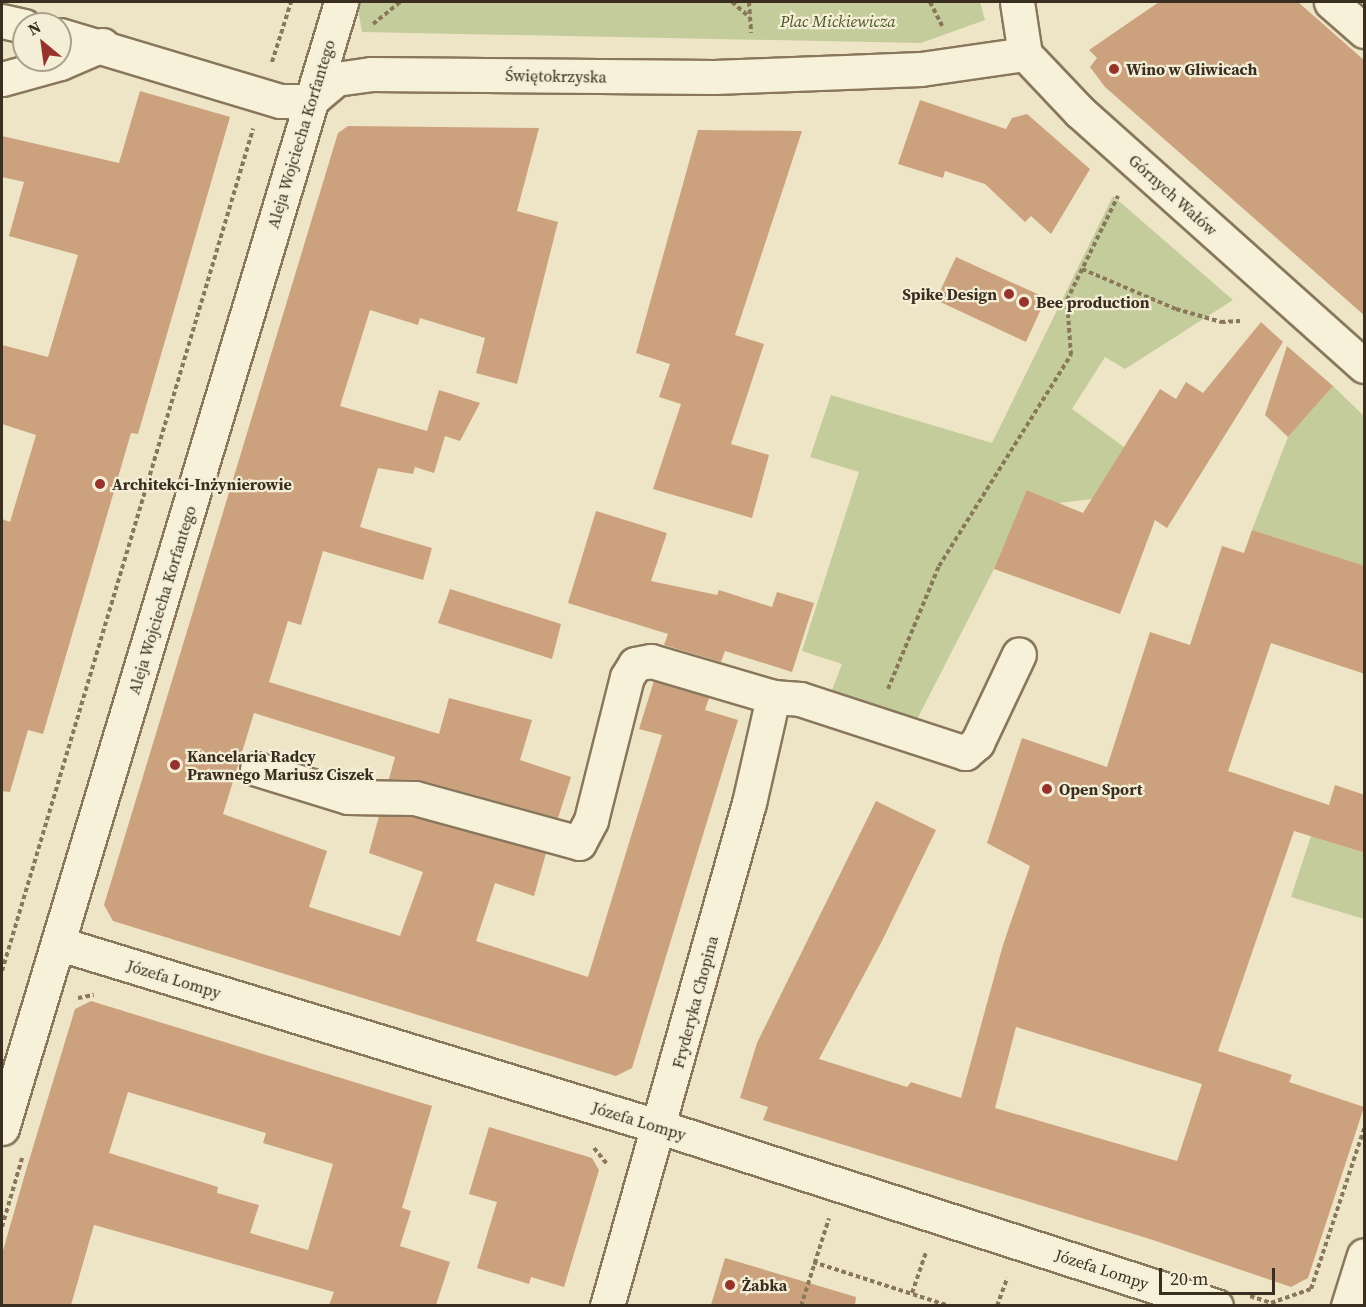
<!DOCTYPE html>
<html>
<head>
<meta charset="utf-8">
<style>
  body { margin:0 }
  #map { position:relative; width:1366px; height:1307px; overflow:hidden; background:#eee4c6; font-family:"Source Serif 4",serif }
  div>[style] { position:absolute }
  .green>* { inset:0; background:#c3cc9a }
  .building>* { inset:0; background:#cba27d }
  .path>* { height:4px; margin-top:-2px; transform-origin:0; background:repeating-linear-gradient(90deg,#89775c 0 4.5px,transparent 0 7.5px) }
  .roads { filter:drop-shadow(2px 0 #89775c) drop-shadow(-2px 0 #89775c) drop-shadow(0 2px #89775c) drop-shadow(0 -2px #89775c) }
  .minor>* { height:33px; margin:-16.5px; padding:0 16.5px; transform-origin:16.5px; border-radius:16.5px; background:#f8f1da }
  .dots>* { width:16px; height:16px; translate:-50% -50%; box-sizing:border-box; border:3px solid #f5eed6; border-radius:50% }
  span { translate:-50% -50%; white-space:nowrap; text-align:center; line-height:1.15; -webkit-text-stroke:4.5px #f5eed6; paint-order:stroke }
  .park-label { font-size:16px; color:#475626; font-style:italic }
  .poi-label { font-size:16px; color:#3a2e20; font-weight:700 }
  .left { translate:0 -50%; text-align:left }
  .right { translate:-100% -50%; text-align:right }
  .street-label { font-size:16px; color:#3a2e20 }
  .frame { position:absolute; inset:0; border:3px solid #3a2e20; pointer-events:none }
  .north { position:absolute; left:12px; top:12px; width:60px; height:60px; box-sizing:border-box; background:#f5eed6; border:2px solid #aaa18d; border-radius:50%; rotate:331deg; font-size:16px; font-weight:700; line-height:24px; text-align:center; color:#3a2e20 }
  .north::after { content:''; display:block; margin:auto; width:21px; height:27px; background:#97332d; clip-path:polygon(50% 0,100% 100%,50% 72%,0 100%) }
  .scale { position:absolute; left:1159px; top:1268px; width:116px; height:27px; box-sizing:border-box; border:3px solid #3a2e20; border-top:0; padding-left:8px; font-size:18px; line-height:21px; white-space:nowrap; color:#3a2e20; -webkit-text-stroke:4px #f5eed6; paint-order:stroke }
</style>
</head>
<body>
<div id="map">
  <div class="green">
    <div style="clip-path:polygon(980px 2px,985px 20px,921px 43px,362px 32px,357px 3px)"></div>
    <div style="clip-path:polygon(1113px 196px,1233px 300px,1125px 369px,1105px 357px,1072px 409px,1124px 447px,1092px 499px,1059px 503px,1028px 490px,994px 569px,909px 735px,829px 698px,842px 664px,802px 651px,859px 472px,810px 457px,831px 395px,992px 443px)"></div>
    <div style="clip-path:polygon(1333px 386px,1364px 416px,1364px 566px,1252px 530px,1288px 437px)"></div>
    <div style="clip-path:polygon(1311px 836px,1364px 853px,1364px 919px,1291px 897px)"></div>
  </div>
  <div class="building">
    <div style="clip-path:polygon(1159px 2px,1298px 2px,1365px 61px,1365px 316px,1105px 87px,1090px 67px,1097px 58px,1089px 50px)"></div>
    <div style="clip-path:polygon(140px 91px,230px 117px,138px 434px,131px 433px,43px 734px,28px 730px,10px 792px,2px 791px,2px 519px,10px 522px,36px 435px,2px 424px,2px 345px,48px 357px,78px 255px,9px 236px,24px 182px,2px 177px,2px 136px,119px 163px)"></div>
    <div style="clip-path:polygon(920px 100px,1006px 129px,1012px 118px,1027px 114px,1090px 169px,1051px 234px,1031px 216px,1025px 222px,985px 184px,945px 171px,943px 178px,898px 164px)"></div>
    <div style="clip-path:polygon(348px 126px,539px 128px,517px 211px,558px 222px,517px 384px,476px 373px,485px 338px,420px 318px,418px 325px,370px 310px,340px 406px,427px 431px,439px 390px,480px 403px,460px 441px,445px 436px,434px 473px,415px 467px,413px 474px,378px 468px,360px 527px,432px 548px,423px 580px,323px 551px,301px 625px,288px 621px,269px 682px,439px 734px,449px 698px,532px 720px,520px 760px,571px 777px,558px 818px,420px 780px,389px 779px,395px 757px,254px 713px,223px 814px,327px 851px,309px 907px,400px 936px,423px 872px,369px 853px,379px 816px,412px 817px,546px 853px,534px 896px,495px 883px,476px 941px,588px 977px,662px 735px,639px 729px,654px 681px,709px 698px,705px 710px,738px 720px,632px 1068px,616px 1076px,113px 921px,104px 905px,338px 133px)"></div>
    <div style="clip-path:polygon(698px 130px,802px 131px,735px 335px,764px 344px,731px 444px,769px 455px,752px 518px,653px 489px,681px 404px,659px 397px,670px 364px,636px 353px)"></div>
    <div style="clip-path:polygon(956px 257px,1046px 298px,1026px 342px,936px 300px)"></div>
    <div style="clip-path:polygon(1261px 322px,1283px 342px,1167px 528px,1155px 520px,1120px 614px,994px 569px,1027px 490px,1083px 513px,1160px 389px,1176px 399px,1186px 382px,1203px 393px)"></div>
    <div style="clip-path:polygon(1287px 346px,1333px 386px,1288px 437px,1265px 415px)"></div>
    <div style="clip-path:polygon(596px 511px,667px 533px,651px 581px,717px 595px,719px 590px,772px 607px,777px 592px,814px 603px,792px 672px,725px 651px,721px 662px,664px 645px,668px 634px,568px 603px)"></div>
    <div style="clip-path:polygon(evenodd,1252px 530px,1365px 566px,1365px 674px,1271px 643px,1228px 771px,1329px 805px,1335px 785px,1365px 795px,1365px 853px,1294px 831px,1218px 1051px,1292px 1075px,1289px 1082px,1364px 1107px,1308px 1278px,1291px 1287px,1153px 1240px,763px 1120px,768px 1107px,740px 1098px,757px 1043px,876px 801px,936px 830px,882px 941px,819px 1059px,907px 1087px,911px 1082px,961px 1098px,1003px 945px,1030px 866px,987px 843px,1022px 738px,1107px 767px,1150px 632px,1190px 645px,1222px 546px,1244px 553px,1252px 530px,1016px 1027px,1202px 1084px,1177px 1161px,995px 1108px,1016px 1027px)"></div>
    <div style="clip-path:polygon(450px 589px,561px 624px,552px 659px,438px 623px)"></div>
    <div style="clip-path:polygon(evenodd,91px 1001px,432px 1106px,402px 1208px,411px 1211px,400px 1246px,450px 1262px,436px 1305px,329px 1305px,334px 1292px,94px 1225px,71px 1305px,2px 1305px,2px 1254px,27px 1167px,75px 1009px,91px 1001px,128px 1092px,266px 1133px,263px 1143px,333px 1164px,308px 1250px,250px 1233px,259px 1205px,217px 1193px,218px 1187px,109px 1153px,128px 1092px)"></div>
    <div style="clip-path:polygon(489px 1127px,592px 1158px,599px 1170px,564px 1287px,531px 1277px,529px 1284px,477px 1268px,497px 1202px,469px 1194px)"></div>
    <div style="clip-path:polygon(725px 1258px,856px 1297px,855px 1305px,711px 1305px)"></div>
  </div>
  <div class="path">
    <div style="left:732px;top:2px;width:23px;rotate:41deg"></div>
    <div style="left:749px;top:2px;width:31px;rotate:86deg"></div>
    <div style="left:930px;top:2px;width:30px;rotate:63deg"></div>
    <div style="left:373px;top:24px;width:35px;rotate:-39deg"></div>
    <div style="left:272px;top:62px;width:63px;rotate:-72.4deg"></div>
    <div style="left:1082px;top:269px;width:102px;rotate:23.1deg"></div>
    <div style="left:1176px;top:309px;width:47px;rotate:16.1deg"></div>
    <div style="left:1221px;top:322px;width:19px;rotate:-3deg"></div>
    <div style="left:888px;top:689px;width:133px;rotate:-67.5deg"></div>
    <div style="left:939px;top:566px;width:249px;rotate:-58deg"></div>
    <div style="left:1071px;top:355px;width:55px;rotate:-94.2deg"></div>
    <div style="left:1067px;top:300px;width:116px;rotate:-63.9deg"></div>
    <div style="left:2px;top:971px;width:879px;rotate:-73.4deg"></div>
    <div style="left:78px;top:998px;width:16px;rotate:-11deg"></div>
    <div style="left:594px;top:1148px;width:22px;rotate:51deg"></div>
    <div style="left:2px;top:1227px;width:72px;rotate:-73.8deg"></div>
    <div style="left:813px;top:1262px;width:143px;rotate:17.9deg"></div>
    <div style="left:912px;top:1293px;width:43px;rotate:-71.1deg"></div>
    <div style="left:1250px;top:1296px;width:22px;rotate:18deg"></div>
    <div style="left:1271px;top:1303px;width:42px;rotate:-19.3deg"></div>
    <div style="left:1311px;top:1289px;width:169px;rotate:-71.7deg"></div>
    <div style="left:801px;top:1306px;width:92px;rotate:-72.3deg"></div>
    <div style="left:997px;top:1306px;width:30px;rotate:-70deg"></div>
  </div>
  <div class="roads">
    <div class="minor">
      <div style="left:1017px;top:2px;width:53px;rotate:81.3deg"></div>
      <div style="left:1025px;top:54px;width:80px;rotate:46.5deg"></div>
      <div style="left:1080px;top:112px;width:381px;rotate:41.8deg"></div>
      <div style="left:1331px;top:2px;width:44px;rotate:41.3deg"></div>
      <div style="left:2px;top:21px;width:23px;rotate:13deg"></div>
      <div style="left:60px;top:35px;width:230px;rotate:16.7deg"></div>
      <div style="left:280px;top:101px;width:30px"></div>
      <div style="left:310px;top:101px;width:34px;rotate:-40deg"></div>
      <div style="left:336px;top:79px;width:35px;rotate:-8deg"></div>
      <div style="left:371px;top:74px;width:343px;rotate:0.5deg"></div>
      <div style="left:714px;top:77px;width:207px;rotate:-2.2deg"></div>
      <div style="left:921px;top:69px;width:105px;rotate:-8.2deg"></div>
      <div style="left:2px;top:79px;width:60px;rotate:-15.4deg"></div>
      <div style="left:60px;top:63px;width:46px;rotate:-23.2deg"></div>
      <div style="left:257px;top:769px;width:95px;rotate:17.1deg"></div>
      <div style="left:348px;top:797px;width:67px;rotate:0.9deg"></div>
      <div style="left:415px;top:798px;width:170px;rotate:15.3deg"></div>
      <div style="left:579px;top:843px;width:26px;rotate:-62deg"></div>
      <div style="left:591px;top:820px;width:147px;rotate:-75.9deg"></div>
      <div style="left:627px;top:677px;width:15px;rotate:-58deg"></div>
      <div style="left:635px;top:664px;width:16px;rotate:-11deg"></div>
      <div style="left:651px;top:661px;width:127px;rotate:16.4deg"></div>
      <div style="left:773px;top:697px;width:27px;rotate:4deg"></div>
      <div style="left:800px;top:699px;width:174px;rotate:18.1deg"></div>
      <div style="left:965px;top:753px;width:16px;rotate:-40deg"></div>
      <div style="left:977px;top:743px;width:98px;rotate:-64.7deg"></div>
      <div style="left:60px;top:944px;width:627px;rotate:16.96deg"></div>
      <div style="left:660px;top:1127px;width:584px;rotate:17.85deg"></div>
      <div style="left:2px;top:1128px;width:1176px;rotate:-73.24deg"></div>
      <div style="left:607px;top:1306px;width:523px;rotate:-74.24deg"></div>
      <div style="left:749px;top:803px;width:109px;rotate:-77.2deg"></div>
      <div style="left:1348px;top:1306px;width:53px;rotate:-72.6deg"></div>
    </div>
  </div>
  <div class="dots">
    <div style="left:1114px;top:69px;background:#97332d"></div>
    <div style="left:1009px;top:294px;background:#97332d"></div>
    <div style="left:1024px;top:302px;background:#97332d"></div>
    <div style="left:100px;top:484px;background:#97332d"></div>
    <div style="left:175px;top:765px;background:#97332d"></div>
    <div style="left:1047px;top:789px;background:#97332d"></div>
    <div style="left:730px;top:1285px;background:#97332d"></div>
  </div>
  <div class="park-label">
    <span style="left:838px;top:21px">Plac Mickiewicza</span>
  </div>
  <div class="poi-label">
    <span class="left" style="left:1126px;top:69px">Wino w Gliwicach</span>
    <span class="right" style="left:997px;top:294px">Spike Design</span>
    <span class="left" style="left:1036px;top:302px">Bee production</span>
    <span class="left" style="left:112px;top:484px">Architekci-Inżynierowie</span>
    <span class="left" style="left:187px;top:765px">Kancelaria Radcy<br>Prawnego Mariusz Ciszek</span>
    <span class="left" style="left:1059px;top:789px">Open Sport</span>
    <span class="left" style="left:742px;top:1285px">Żabka</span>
  </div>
  <div class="street-label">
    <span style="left:556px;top:76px;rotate:1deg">Świętokrzyska</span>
    <span style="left:301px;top:134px;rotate:-73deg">Aleja Wojciecha Korfantego</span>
    <span style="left:1173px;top:195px;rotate:42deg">Górnych Wałów</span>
    <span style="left:162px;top:600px;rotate:-73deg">Aleja Wojciecha Korfantego</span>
    <span style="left:174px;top:979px;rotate:17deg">Józefa Lompy</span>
    <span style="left:695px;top:1002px;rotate:-75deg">Fryderyka Chopina</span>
    <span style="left:639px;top:1121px;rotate:17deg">Józefa Lompy</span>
    <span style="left:1102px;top:1269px;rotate:18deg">Józefa Lompy</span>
  </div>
  <div class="frame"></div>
  <div class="north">N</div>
  <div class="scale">20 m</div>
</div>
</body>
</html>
